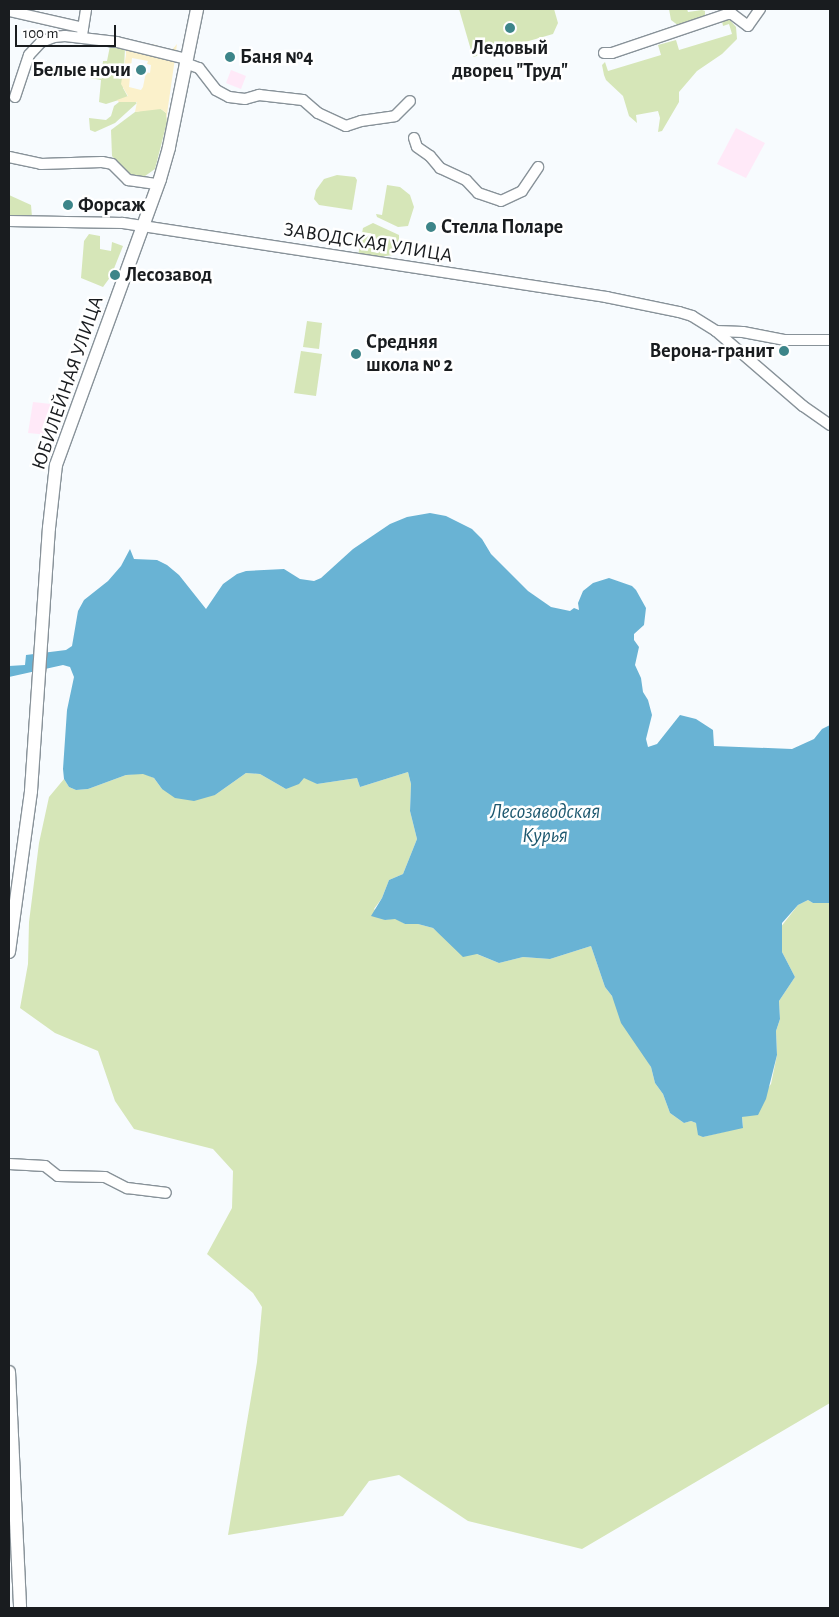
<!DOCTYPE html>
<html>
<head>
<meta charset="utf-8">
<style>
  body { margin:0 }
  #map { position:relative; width:839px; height:1617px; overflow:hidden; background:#f7fbfe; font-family:"Alegreya Sans",sans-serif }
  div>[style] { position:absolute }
  .industrial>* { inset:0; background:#ffe9f8 }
  .green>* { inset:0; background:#d6e6b8 }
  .sand>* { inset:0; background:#fbf1cb }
  .water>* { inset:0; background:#69b3d4 }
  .roads { filter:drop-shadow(1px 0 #889299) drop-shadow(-1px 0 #889299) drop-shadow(0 1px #889299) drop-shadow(0 -1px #889299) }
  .minor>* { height:10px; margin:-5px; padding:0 5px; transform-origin:5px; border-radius:5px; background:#fff }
  .major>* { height:12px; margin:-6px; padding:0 6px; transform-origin:6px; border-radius:6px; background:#fff }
  .dots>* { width:14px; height:14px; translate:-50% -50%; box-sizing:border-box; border:2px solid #fff; border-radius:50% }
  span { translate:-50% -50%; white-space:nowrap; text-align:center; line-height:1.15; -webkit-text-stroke:5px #fff; paint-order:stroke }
  .poi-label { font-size:20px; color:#191c1f; font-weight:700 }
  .left { translate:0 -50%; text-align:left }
  .right { translate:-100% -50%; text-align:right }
  .street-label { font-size:20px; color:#191c1f }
  .water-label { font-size:21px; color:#1d586f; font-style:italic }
  .frame { position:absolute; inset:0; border:10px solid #191c1f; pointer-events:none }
  .scale { position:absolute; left:15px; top:25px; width:101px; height:22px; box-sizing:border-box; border:2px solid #191c1f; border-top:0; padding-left:6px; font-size:15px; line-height:18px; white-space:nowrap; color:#191c1f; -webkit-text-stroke:4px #fff; paint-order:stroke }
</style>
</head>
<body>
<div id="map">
  <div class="industrial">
    <div style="clip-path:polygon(231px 70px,246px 76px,241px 89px,226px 83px)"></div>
    <div style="clip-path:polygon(736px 128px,765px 143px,746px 178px,717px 164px)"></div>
    <div style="clip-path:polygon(33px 402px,51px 404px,49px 435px,28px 433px)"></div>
  </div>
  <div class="green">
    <div style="clip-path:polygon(459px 9px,554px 9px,558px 23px,553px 34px,473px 57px)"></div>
    <div style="clip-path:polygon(669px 9px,687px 9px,688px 12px,702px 10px,705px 11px,705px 16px,679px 26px,671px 20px)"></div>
    <div style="clip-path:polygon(729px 19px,736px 27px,737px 39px,722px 54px,697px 71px,679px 92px,679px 102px,662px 131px,658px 132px,660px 118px,658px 111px,636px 115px,637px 123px,629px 116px,623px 96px,606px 80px,604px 75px,602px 65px,605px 62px,608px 71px,661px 55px,658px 45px,676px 40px,679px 50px,732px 34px,729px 24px,723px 26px,722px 21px)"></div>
    <div style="clip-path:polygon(110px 46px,125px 48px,123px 88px,128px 97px,106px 104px,99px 102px,101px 80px,90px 78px,92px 68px,102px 70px,103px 61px,107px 61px)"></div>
    <div style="clip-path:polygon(134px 101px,137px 103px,115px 123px,95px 132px,90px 130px,89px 118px,106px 120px,111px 116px,114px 106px,119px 102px)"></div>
    <div style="clip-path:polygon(151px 109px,161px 109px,166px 113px,167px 122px,155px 169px,145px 176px,128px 176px,112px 156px,111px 130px,135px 112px)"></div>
    <div style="clip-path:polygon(337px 175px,355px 177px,357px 180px,352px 210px,319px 205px,314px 199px,316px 190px,324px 179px)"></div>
    <div style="clip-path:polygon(387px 185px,400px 187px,410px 195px,414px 207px,408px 226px,398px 227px,377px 217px,376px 214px,382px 215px)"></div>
    <div style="clip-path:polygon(9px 195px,31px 205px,32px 217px,9px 215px)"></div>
    <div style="clip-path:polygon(373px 223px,399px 235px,399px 247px,393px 255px,371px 258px,358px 256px,363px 228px)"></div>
    <div style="clip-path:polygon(89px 234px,100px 236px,100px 249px,111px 251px,112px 242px,123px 246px,111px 276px,103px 287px,81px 278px,84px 241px)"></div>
    <div style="clip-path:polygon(307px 321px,322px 323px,319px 349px,303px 347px)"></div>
    <div style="clip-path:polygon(301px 351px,322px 354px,316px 396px,294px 393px)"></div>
    <div style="clip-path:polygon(408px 772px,411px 784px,410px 811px,417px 839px,403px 874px,389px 880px,382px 898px,374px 909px,385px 920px,395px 918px,405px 924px,418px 924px,433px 928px,452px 944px,499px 963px,523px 957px,550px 959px,591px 946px,605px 987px,612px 996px,651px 1067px,655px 1083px,663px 1094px,670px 1113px,684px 1123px,691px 1121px,696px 1123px,703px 1137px,743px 1127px,742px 1117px,748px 1115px,771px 1084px,777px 1055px,776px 1031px,780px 1019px,779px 1001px,795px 977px,782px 952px,780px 928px,798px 905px,808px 900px,813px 903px,830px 903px,830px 1403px,582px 1549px,468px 1521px,399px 1475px,369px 1481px,343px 1516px,228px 1535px,257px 1362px,262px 1307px,253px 1293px,207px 1254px,232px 1208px,233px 1171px,213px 1149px,134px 1129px,115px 1101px,98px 1051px,55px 1033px,20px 1008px,28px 964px,29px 922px,39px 843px,49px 797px,64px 779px,69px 787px,76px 790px,88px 789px,126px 775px,143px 773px,154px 778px,162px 789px,215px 795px,246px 773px,260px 774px,286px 789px,304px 777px,317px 784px,357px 778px,360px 787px)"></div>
  </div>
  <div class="sand">
    <div style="clip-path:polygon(evenodd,126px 41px,157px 45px,159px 51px,171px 51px,177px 44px,166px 121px,166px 113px,161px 109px,135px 112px,137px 102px,119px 102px,117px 100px,128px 96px,121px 84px,126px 55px,126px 41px,132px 58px,148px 61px,147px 64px,151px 65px,150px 73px,146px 72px,143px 87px,141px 90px,129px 87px,132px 58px)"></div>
  </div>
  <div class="water">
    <div style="clip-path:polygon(430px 513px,446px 516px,472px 529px,482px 539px,491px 554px,528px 591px,551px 607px,570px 611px,574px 608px,579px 610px,578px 603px,583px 591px,593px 583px,609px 578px,632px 586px,636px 590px,646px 608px,644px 625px,634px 634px,634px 640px,639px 647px,635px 665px,641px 678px,643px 692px,648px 700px,652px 715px,646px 739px,648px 747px,657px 744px,680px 715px,696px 719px,713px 730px,714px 746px,792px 749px,814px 739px,822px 729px,830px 725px,830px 903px,813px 903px,808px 900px,798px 905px,782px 923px,782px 952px,795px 977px,779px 1001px,780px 1019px,776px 1031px,777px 1055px,766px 1099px,758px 1115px,742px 1117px,743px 1128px,703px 1137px,698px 1135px,696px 1123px,691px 1121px,684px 1123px,670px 1113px,663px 1094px,655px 1083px,651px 1067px,621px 1023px,612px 996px,605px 987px,591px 946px,550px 959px,523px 957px,499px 963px,477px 954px,463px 957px,433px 928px,418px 924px,405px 924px,395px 919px,385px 920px,371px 916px,382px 898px,389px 880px,403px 874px,417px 839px,410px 811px,411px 784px,408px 772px,360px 787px,357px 778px,317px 784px,304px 778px,299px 784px,286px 789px,260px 774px,246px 773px,215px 795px,194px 801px,175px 798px,162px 789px,154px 778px,143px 774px,126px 775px,88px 789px,76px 790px,69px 787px,64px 779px,63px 769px,67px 710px,74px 677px,70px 667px,63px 665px,9px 677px,9px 666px,25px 665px,26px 655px,66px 650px,72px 646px,78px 611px,84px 600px,108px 581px,121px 566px,130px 549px,134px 559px,157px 560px,167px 565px,179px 575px,206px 609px,223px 584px,237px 574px,246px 571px,284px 569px,300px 579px,314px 581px,321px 578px,353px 549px,390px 524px,407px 517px)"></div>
  </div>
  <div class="roads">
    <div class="minor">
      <div style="left:9px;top:11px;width:76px;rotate:12.9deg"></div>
      <div style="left:82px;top:35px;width:26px;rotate:-81deg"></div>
      <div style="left:604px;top:53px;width:8px"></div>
      <div style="left:612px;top:53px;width:121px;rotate:-18.7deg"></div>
      <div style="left:727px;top:14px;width:5px"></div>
      <div style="left:732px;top:14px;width:20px;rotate:37deg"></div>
      <div style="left:748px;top:26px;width:21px;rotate:-55deg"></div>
      <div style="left:185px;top:63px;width:15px;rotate:20deg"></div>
      <div style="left:199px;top:68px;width:28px;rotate:52deg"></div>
      <div style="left:216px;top:90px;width:15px;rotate:28deg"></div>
      <div style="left:229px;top:97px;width:16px;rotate:7deg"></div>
      <div style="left:245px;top:99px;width:15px;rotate:-16deg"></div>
      <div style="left:259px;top:95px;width:44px;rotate:6.5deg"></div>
      <div style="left:303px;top:100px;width:20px;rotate:41deg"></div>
      <div style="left:318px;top:113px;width:31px;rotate:25deg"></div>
      <div style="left:346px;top:126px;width:16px;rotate:-18deg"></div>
      <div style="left:361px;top:121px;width:34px;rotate:-8deg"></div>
      <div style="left:395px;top:116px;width:21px;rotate:-45deg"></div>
      <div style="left:15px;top:97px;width:44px;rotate:-71.6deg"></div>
      <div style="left:29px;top:55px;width:18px;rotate:-47deg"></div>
      <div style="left:41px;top:42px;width:14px;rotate:-21deg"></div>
      <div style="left:54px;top:37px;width:11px;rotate:-5deg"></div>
      <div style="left:65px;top:36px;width:52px;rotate:6.6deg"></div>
      <div style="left:117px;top:42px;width:71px;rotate:13.8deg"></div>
      <div style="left:414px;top:138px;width:9px;rotate:72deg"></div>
      <div style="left:417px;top:147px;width:16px;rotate:35deg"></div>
      <div style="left:430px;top:156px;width:16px;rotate:50deg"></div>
      <div style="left:440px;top:168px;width:29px;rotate:25deg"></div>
      <div style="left:466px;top:180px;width:18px;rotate:47deg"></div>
      <div style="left:478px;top:193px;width:24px;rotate:19deg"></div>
      <div style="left:501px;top:201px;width:23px;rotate:-25deg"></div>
      <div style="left:522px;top:191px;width:29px;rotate:-56deg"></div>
      <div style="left:9px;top:157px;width:33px;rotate:12deg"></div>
      <div style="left:41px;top:164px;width:61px;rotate:-1.9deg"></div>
      <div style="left:102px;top:162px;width:10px;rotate:11deg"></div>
      <div style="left:112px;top:164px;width:23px;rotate:45deg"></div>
      <div style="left:128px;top:180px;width:30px;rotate:8deg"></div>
      <div style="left:9px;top:221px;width:114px;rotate:1deg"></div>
      <div style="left:123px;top:223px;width:489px;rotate:8.7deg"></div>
      <div style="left:606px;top:297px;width:75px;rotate:11.6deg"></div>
      <div style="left:679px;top:312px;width:14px;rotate:17deg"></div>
      <div style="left:692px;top:316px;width:28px;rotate:32deg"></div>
      <div style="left:716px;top:331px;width:115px;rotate:40.8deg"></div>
      <div style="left:803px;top:406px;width:33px;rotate:35deg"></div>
      <div style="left:716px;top:331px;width:27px;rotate:2deg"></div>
      <div style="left:743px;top:332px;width:43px;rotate:10.8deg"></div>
      <div style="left:785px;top:340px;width:45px"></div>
      <div style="left:9px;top:1164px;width:36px;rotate:3deg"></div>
      <div style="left:45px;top:1166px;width:16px;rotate:38deg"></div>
      <div style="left:58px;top:1176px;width:47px;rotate:1.2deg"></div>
      <div style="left:105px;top:1177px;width:25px;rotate:27deg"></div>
      <div style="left:127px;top:1188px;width:39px;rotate:7deg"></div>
    </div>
    <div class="major">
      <div style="left:9px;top:952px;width:162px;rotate:-82.2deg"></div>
      <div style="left:31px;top:791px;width:264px;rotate:-86.1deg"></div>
      <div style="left:49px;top:528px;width:63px;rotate:-83.7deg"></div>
      <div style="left:56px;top:465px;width:304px;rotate:-70deg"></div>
      <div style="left:160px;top:179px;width:33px;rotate:-74deg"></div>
      <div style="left:169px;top:147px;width:141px;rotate:-78.5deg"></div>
      <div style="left:9px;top:1372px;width:236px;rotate:87.3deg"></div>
    </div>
  </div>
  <div class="dots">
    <div style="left:510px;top:28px;background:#3d8589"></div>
    <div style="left:230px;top:57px;background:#3d8589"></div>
    <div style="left:141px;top:70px;background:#3d8589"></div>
    <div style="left:68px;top:205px;background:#3d8589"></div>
    <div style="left:431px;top:227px;background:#3d8589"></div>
    <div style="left:115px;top:275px;background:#3d8589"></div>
    <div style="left:784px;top:351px;background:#3d8589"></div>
    <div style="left:356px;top:354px;background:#3d8589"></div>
  </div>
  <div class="poi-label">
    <span style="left:510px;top:60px">Ледовый<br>дворец "Труд"</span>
    <span class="left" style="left:240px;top:57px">Баня №4</span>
    <span class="right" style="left:131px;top:70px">Белые ночи</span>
    <span class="left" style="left:78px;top:205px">Форсаж</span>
    <span class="left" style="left:441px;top:227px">Стелла Поларе</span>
    <span class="left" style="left:125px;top:275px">Лесозавод</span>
    <span class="left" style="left:366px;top:354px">Средняя<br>школа № 2</span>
    <span class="right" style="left:774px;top:351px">Верона-гранит</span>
  </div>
  <div class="street-label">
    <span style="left:368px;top:243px;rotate:9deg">ЗАВОДСКАЯ УЛИЦА</span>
    <span style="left:68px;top:383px;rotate:-71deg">ЮБИЛЕЙНАЯ УЛИЦА</span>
  </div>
  <div class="water-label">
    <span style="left:545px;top:824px">Лесозаводская<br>Курья</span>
  </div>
  <div class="frame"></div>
  <div class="scale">100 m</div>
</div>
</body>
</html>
